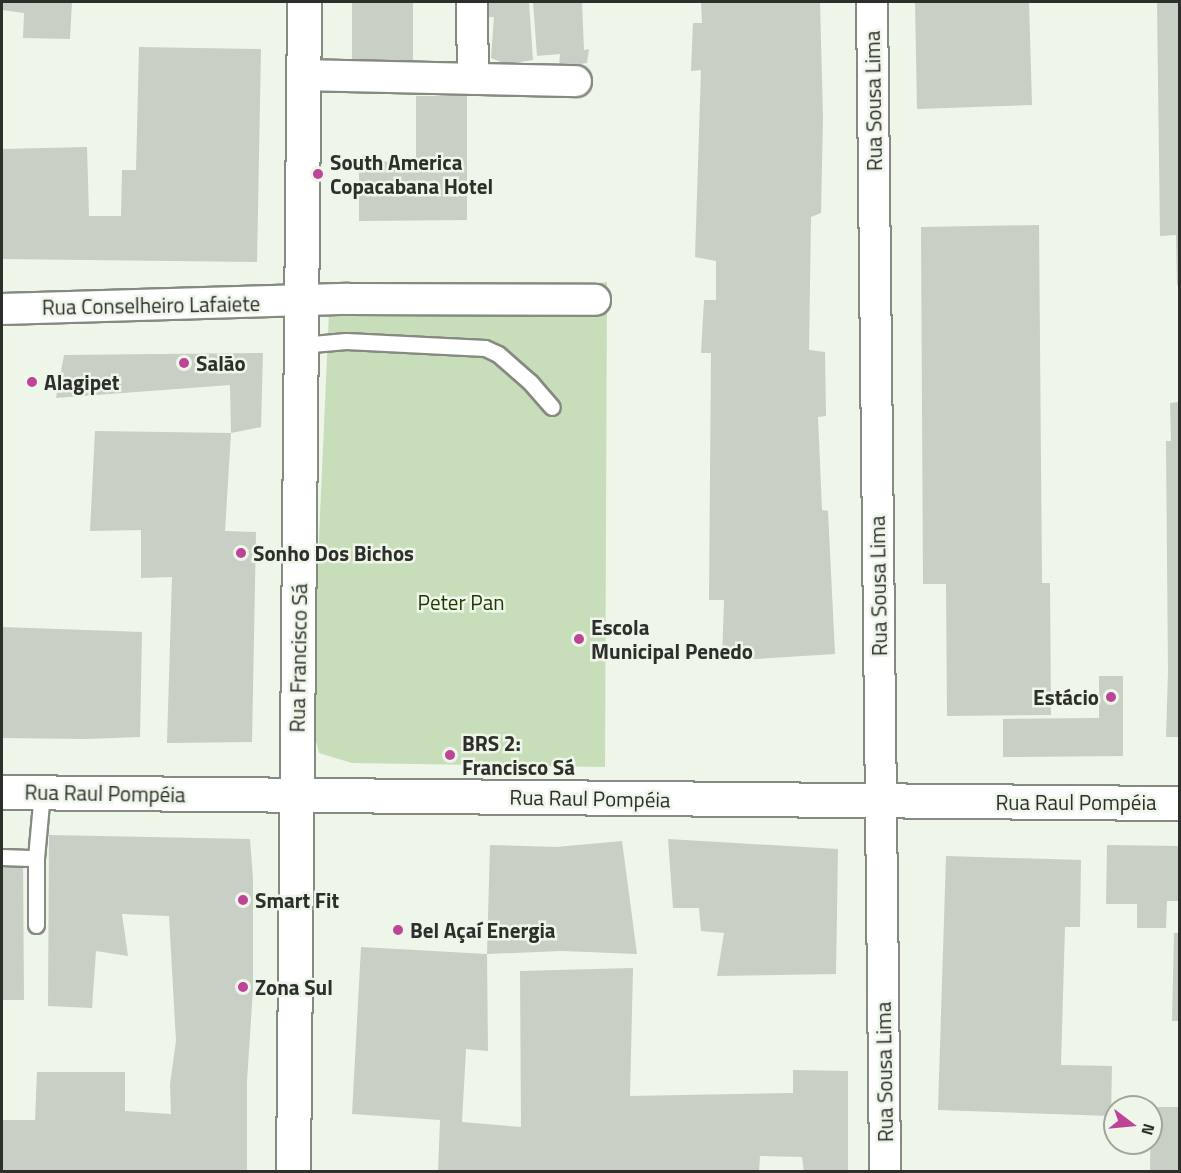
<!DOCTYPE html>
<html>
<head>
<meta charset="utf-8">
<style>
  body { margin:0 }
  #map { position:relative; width:1181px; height:1173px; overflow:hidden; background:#eef5e9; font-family:"Titillium Web",sans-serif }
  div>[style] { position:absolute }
  .green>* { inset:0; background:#c8ddb9 }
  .building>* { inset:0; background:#c8cfc4 }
  .roads { filter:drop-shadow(2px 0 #858b81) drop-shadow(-2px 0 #858b81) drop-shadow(0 2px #858b81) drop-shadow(0 -2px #858b81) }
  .service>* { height:15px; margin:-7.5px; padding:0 7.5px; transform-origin:7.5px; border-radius:7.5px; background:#fff }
  .minor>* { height:30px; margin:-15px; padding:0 15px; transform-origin:15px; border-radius:15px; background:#fff }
  .secondary>* { height:33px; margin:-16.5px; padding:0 16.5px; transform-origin:16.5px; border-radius:16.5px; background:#fff }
  .dots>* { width:16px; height:16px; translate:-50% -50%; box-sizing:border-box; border:3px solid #eef5e9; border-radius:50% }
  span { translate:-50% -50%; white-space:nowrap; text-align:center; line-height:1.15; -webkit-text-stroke:5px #eef5e9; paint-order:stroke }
  .street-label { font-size:21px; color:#2d2f2b }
  .poi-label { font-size:21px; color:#2d2f2b; font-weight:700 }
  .left { translate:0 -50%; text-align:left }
  .right { translate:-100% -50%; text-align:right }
  .park-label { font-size:21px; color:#1e3900 }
  .frame { position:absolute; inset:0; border:3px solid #2d2f2b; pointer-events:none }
  .north { position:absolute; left:1103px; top:1095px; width:60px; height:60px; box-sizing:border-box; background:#eef5e9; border:2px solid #a1a69d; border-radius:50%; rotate:106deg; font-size:16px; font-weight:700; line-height:24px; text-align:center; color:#2d2f2b }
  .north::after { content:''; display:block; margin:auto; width:21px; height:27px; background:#bd4497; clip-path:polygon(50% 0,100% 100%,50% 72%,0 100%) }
</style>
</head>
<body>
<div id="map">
  <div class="green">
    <div style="clip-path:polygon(607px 282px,605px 767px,352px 763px,319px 753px,311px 720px,329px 312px)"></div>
  </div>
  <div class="building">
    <div style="clip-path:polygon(2px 2px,72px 2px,70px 39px,23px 38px,24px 13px,2px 10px)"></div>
    <div style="clip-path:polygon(352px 2px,413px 2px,413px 61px,352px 61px)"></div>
    <div style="clip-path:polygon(489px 2px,529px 2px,533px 60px,506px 64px,491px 58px,494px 17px,489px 17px)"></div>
    <div style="clip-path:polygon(533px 2px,582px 2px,584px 50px,589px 49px,587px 63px,559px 67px,560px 54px,537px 56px)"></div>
    <div style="clip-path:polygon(701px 2px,820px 2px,823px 117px,821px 213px,811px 217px,809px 350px,825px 352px,826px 416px,818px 417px,822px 510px,828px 511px,835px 654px,722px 661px,724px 600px,709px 600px,711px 353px,701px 353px,704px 300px,716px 300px,716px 261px,695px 257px,701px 70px,691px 71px,693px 23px,702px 23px)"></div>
    <div style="clip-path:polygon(915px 2px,1029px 2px,1032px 105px,917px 109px)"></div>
    <div style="clip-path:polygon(1157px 2px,1179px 2px,1179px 285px,1177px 285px,1176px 235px,1160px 236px)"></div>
    <div style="clip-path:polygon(139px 47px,261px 49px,257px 262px,2px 259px,2px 149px,87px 147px,89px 216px,121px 216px,122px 170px,136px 170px)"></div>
    <div style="clip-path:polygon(416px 96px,467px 96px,467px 220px,359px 221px,359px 162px,416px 161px)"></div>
    <div style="clip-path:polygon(1039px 225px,1042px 583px,1050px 583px,1051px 715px,947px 716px,946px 584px,923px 584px,921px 227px)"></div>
    <div style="clip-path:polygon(263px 353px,261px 427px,231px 433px,230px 385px,56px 398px,64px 355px)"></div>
    <div style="clip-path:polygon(1179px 402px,1179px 737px,1166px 737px,1168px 672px,1166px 441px,1171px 441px,1170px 403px)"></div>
    <div style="clip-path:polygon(95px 431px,231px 433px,225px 531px,256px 532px,252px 742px,167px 743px,172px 577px,141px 578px,141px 530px,90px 531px)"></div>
    <div style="clip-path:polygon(2px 627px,142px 632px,140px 737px,86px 739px,2px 738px)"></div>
    <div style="clip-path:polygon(1099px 676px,1123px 676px,1123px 756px,1003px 757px,1003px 719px,1099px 718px)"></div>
    <div style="clip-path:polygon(49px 835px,250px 839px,253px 878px,253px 989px,247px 1081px,247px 1172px,2px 1172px,2px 1120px,35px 1120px,37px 1072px,125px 1072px,125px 1111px,171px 1114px,170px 1084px,176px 1041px,169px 916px,122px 914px,128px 956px,96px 951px,92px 1008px,48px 1006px)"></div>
    <div style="clip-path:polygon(668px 839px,838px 849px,836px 974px,717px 976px,724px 933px,701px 931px,699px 908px,673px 908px)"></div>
    <div style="clip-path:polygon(622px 841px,637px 954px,562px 951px,487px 954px,490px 845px,556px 847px)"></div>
    <div style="clip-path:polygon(1107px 845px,1179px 846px,1179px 901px,1167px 901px,1166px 928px,1137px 928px,1137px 904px,1106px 904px)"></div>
    <div style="clip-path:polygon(946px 856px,1081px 860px,1080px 927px,1065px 927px,1061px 1065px,1112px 1066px,1111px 1116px,938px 1110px)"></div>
    <div style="clip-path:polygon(2px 862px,23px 862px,24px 1000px,2px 1000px)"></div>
    <div style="clip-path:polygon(1174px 933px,1179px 933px,1179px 1021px,1172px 1021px)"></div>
    <div style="clip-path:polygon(361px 947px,487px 954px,488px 1051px,466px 1049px,462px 1122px,521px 1127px,520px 971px,633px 968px,630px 1096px,793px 1093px,793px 1070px,848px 1071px,848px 1172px,804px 1172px,802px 1157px,760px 1156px,759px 1172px,438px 1172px,440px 1120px,352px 1114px)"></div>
    <div style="clip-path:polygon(1151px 1107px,1179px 1107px,1179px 1172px,1150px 1172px)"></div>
  </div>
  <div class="roads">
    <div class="service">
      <div style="left:301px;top:345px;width:45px;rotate:-5.1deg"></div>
      <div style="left:346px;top:341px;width:139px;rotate:2.9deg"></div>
      <div style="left:485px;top:348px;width:14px;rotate:25deg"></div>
      <div style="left:498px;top:354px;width:43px;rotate:41.2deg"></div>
      <div style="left:530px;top:382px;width:33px;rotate:49deg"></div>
      <div style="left:2px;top:857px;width:34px;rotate:2deg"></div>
      <div style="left:36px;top:858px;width:66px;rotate:-84.8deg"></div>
      <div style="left:36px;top:925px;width:67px;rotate:-90deg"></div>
    </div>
    <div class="minor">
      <div style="left:472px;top:2px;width:77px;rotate:89.3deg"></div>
      <div style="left:872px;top:2px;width:1170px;rotate:89.36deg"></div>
      <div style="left:304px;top:75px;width:272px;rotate:1.3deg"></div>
      <div style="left:2px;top:309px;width:346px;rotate:-1.7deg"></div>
      <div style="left:348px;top:299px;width:247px;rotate:0.2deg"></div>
    </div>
    <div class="secondary">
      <div style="left:2px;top:792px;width:1178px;rotate:0.54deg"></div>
      <div style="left:293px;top:1172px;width:1170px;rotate:-89.46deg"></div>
    </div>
  </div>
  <div class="dots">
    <div style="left:318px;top:174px;background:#bd4497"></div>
    <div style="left:184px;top:363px;background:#bd4497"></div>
    <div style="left:32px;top:382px;background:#bd4497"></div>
    <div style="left:241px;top:553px;background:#bd4497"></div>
    <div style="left:579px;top:639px;background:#bd4497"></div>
    <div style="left:1111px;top:697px;background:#bd4497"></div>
    <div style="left:450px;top:755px;background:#bd4497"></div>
    <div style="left:243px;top:900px;background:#bd4497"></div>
    <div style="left:398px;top:930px;background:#bd4497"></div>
    <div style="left:243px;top:987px;background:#bd4497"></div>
  </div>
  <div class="street-label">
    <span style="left:873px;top:101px;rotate:-91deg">Rua Sousa Lima</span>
    <span style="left:151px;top:305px;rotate:-1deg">Rua Conselheiro Lafaiete</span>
    <span style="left:878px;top:586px;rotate:-91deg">Rua Sousa Lima</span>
    <span style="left:298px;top:658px;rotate:-89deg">Rua Francisco Sá</span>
    <span style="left:105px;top:793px;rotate:1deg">Rua Raul Pompéia</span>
    <span style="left:590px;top:798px;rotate:1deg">Rua Raul Pompéia</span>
    <span style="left:1076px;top:802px">Rua Raul Pompéia</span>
    <span style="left:884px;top:1072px;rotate:-91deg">Rua Sousa Lima</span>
  </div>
  <div class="poi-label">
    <span class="left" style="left:330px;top:174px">South America<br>Copacabana Hotel</span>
    <span class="left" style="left:196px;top:363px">Salão</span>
    <span class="left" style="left:44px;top:382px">Alagipet</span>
    <span class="left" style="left:253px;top:553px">Sonho Dos Bichos</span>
    <span class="left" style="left:591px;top:639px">Escola<br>Municipal Penedo</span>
    <span class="right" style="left:1099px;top:697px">Estácio</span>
    <span class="left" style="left:462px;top:755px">BRS 2:<br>Francisco Sá</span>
    <span class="left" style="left:255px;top:900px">Smart Fit</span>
    <span class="left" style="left:410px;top:930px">Bel Açaí Energia</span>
    <span class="left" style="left:255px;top:987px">Zona Sul</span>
  </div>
  <div class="park-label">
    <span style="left:461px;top:602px">Peter Pan</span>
  </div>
  <div class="frame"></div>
  <div class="north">N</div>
</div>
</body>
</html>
